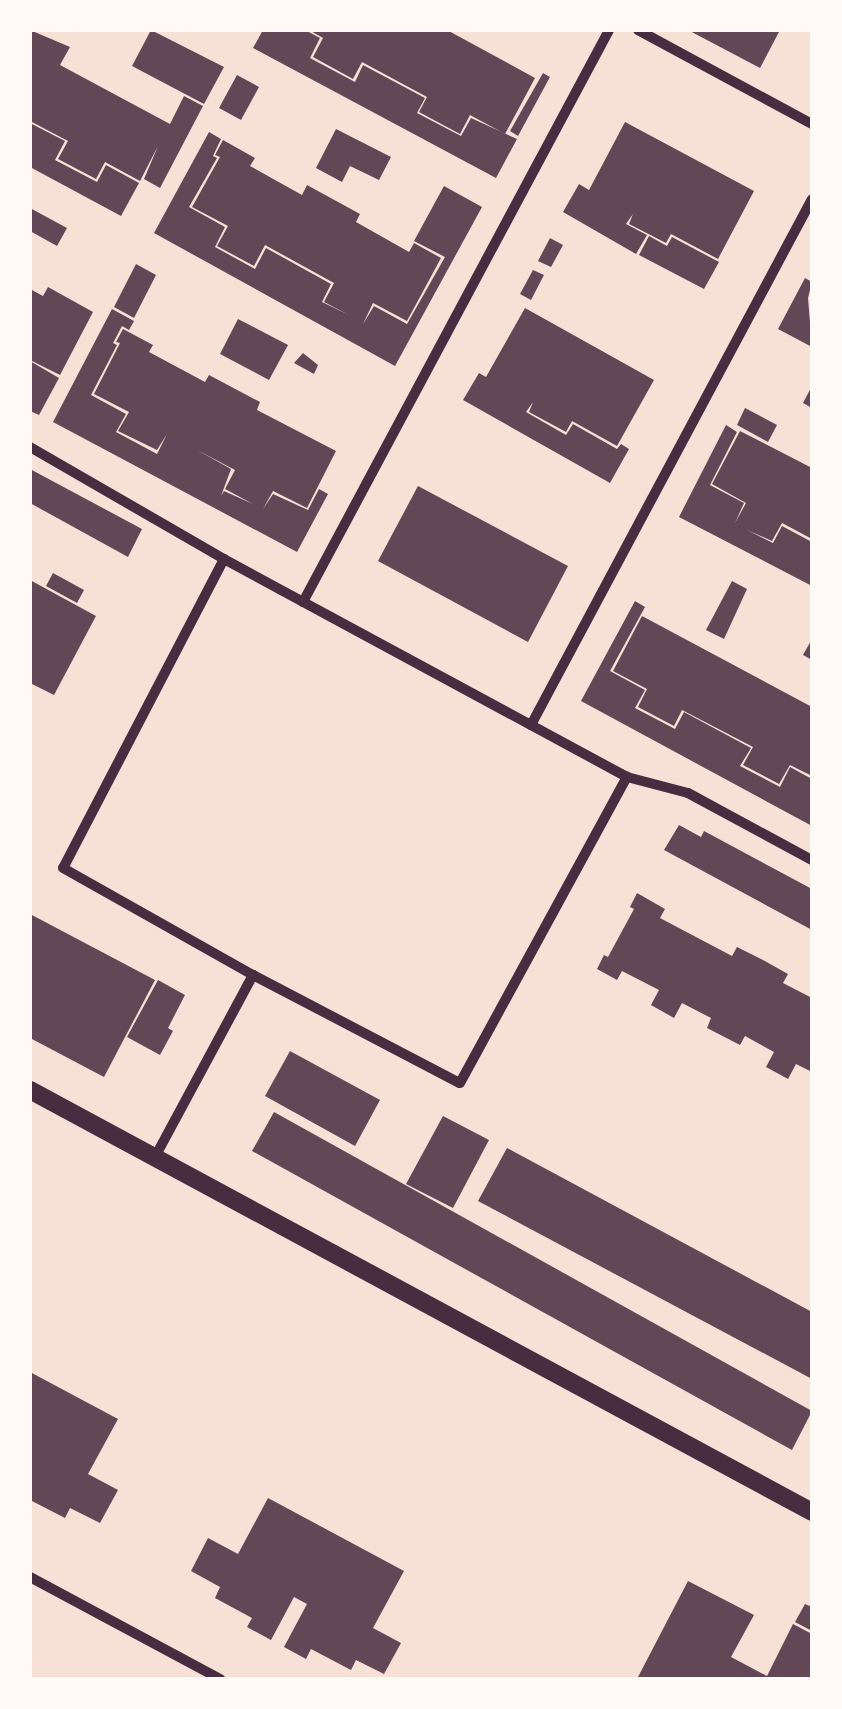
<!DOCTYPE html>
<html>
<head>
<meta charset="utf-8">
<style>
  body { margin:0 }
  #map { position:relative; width:842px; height:1709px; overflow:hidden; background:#f7e1d7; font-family:"PT Sans",sans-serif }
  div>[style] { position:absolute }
  .building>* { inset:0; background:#644757 }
  .minor>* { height:10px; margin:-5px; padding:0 5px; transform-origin:5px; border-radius:5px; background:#4a2c40 }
  .tertiary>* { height:18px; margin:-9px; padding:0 9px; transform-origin:9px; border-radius:9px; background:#4a2c40 }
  span { translate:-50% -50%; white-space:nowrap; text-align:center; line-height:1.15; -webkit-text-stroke:9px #fffaf5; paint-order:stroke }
  .frame { position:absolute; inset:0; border:32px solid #fffaf5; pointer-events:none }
</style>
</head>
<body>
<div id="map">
  <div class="building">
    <div style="clip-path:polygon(30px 30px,70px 47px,60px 65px,170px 124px,184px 96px,203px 106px,160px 188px,144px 179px,158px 146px,140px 181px,105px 162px,96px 179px,58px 159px,68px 141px,30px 121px)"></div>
    <div style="clip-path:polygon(151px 30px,224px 67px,204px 104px,132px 66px)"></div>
    <div style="clip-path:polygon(263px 30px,305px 30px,320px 38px,310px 58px,355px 82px,363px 65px,425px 98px,417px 113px,461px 136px,471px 118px,517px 139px,496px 178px,253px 48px)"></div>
    <div style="clip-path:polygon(309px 30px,447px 30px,535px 78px,505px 134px,470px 115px,460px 134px,419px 112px,427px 97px,362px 62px,353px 79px,313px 57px,323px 38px)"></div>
    <div style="clip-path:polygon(688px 30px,780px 30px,760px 68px)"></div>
    <div style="clip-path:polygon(543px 73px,550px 77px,518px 136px,510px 131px)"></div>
    <div style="clip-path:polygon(237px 75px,259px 87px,241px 120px,219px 108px)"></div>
    <div style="clip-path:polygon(625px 122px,754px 191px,718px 259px,671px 234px,666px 243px,629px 224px,633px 214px,626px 224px,647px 235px,636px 254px,563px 212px,579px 184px,589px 190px)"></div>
    <div style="clip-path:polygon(30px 123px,65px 141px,55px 160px,97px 182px,106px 165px,139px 183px,121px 216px,30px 167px)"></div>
    <div style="clip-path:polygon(336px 129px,391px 157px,379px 180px,350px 166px,342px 182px,316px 168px)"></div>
    <div style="clip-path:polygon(209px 132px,221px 139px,213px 156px,217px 158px,189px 207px,225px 227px,215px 247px,255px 269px,266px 248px,331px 284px,322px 302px,349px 315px,324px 302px,334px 283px,265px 245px,254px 266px,217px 246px,228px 226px,192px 207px,220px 157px,215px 155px,223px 140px,255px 158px,250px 166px,302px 195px,307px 185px,360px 214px,356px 222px,409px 252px,414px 243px,441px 258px,407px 321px,373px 303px,363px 324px,374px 306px,407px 324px,445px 257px,414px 241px,444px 186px,482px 207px,395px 366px,154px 233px)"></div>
    <div style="clip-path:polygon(30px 208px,67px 228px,57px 246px,30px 231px)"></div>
    <div style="clip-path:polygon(649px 236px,667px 246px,672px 237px,719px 262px,704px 289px,639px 255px)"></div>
    <div style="clip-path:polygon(550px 238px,563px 245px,551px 267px,538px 261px)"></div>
    <div style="clip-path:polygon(136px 264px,156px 275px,134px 318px,114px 307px)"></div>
    <div style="clip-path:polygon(533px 270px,544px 275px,531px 300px,520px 294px)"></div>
    <div style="clip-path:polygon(805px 278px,812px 282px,808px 298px,812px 347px,778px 329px)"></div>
    <div style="clip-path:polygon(48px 287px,93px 312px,60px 375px,30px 360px,30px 289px,43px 296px)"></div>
    <div style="clip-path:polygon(525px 308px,654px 380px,617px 446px,572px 421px,566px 432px,529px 412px,533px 402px,526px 412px,566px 435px,573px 424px,617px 449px,621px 444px,629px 449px,610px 483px,463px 400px,479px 373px,486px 377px)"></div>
    <div style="clip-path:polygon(evenodd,112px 309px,134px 321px,129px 330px,122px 326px,113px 343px,117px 345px,91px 395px,126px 414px,116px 432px,157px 454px,167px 434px,157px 450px,118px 431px,129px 412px,94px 394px,120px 343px,116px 342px,123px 329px,153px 345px,149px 352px,205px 382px,209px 375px,260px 402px,257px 410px,336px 451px,307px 508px,273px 491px,263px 509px,273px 494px,308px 510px,319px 489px,328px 494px,297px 552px,53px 422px,112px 309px,197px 450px,235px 470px,225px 489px,253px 504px,224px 491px,221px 496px,231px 469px,197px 450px)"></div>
    <div style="clip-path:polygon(238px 319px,288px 345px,269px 380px,220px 354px)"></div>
    <div style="clip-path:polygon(303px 353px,318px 365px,314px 374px,294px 363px)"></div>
    <div style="clip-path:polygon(30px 361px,59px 378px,39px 415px,30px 411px)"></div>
    <div style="clip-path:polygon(812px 386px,812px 408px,803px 403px)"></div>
    <div style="clip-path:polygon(745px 408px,777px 425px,768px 442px,737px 425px)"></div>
    <div style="clip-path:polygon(726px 425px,737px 432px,710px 485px,744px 503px,735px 523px,746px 503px,712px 484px,740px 431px,812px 468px,812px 539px,782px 523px,772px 541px,747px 530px,773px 543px,782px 526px,812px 542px,812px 586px,679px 517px)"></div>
    <div style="clip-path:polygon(30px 469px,142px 529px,128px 557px,30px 503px)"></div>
    <div style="clip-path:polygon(418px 486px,568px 566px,528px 642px,378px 561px)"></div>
    <div style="clip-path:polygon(53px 573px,84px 590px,77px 603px,46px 586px)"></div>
    <div style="clip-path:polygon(30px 580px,96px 616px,54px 695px,30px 683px)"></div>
    <div style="clip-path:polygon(732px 581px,747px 589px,724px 639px,706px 630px)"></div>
    <div style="clip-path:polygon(635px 601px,645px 607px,610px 671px,645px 690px,635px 708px,675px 729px,684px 712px,751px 748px,740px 766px,780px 787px,790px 767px,812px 779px,812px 826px,581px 701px)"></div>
    <div style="clip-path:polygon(642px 616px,812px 707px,812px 776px,790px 765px,779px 784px,743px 765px,753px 747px,682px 710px,674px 726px,638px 707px,647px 689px,613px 671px)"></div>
    <div style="clip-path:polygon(812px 639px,812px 660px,803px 655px)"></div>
    <div style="clip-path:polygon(679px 825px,701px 837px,704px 831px,812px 889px,812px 930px,664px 850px)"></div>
    <div style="clip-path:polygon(637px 893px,665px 909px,660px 918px,732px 956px,737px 947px,763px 960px,788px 974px,783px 983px,812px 998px,812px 1072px,796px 1064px,788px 1079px,766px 1067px,774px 1052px,745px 1036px,740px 1045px,707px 1028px,711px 1018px,682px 1003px,674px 1018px,651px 1005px,659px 990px,622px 971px,617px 980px,597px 969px,604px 955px,608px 957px,634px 909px,630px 907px)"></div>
    <div style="clip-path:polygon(30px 914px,155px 980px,104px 1077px,30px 1038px)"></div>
    <div style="clip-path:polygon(158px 980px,185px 995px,168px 1028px,173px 1031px,160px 1055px,127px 1037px)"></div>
    <div style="clip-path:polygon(290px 1051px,380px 1100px,355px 1146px,265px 1096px)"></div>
    <div style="clip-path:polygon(274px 1112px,812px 1411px,792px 1450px,252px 1151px)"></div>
    <div style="clip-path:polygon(443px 1116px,489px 1140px,453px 1208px,406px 1184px)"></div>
    <div style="clip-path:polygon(507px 1148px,812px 1312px,812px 1379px,478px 1201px)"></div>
    <div style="clip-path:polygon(30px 1372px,118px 1419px,88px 1474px,118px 1490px,100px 1523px,70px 1508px,65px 1518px,30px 1500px)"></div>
    <div style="clip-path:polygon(268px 1498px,404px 1571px,373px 1628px,401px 1643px,384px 1674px,356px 1660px,351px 1670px,311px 1649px,306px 1659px,284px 1647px,307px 1604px,294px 1597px,271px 1640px,247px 1627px,252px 1618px,215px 1598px,220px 1587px,191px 1571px,208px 1538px,238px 1554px)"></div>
    <div style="clip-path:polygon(688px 1581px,754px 1615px,731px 1657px,767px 1676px,793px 1624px,812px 1634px,812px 1679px,638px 1677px)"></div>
    <div style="clip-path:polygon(805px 1604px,812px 1607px,812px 1631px,795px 1622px)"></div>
  </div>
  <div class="minor">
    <div style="left:638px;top:30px;width:198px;rotate:28.4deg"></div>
    <div style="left:30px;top:447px;width:224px;rotate:30deg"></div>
    <div style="left:303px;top:602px;width:649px;rotate:-61.85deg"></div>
    <div style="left:531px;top:725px;width:596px;rotate:-61.89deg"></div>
    <div style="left:627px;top:777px;width:63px;rotate:14.7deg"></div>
    <div style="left:688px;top:793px;width:141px;rotate:28.4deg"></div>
    <div style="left:155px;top:1157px;width:207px;rotate:-61.7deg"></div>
    <div style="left:253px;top:975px;width:233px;rotate:27.6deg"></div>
    <div style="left:460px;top:1083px;width:349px;rotate:-61.4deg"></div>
    <div style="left:627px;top:777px;width:458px;rotate:-151.6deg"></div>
    <div style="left:224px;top:559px;width:348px;rotate:117.5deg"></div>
    <div style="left:63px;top:868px;width:218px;rotate:29.4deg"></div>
    <div style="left:30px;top:1577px;width:216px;rotate:28.2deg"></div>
  </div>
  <div class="tertiary">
    <div style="left:30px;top:1090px;width:889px;rotate:28.35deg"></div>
  </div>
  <div class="frame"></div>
</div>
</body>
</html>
